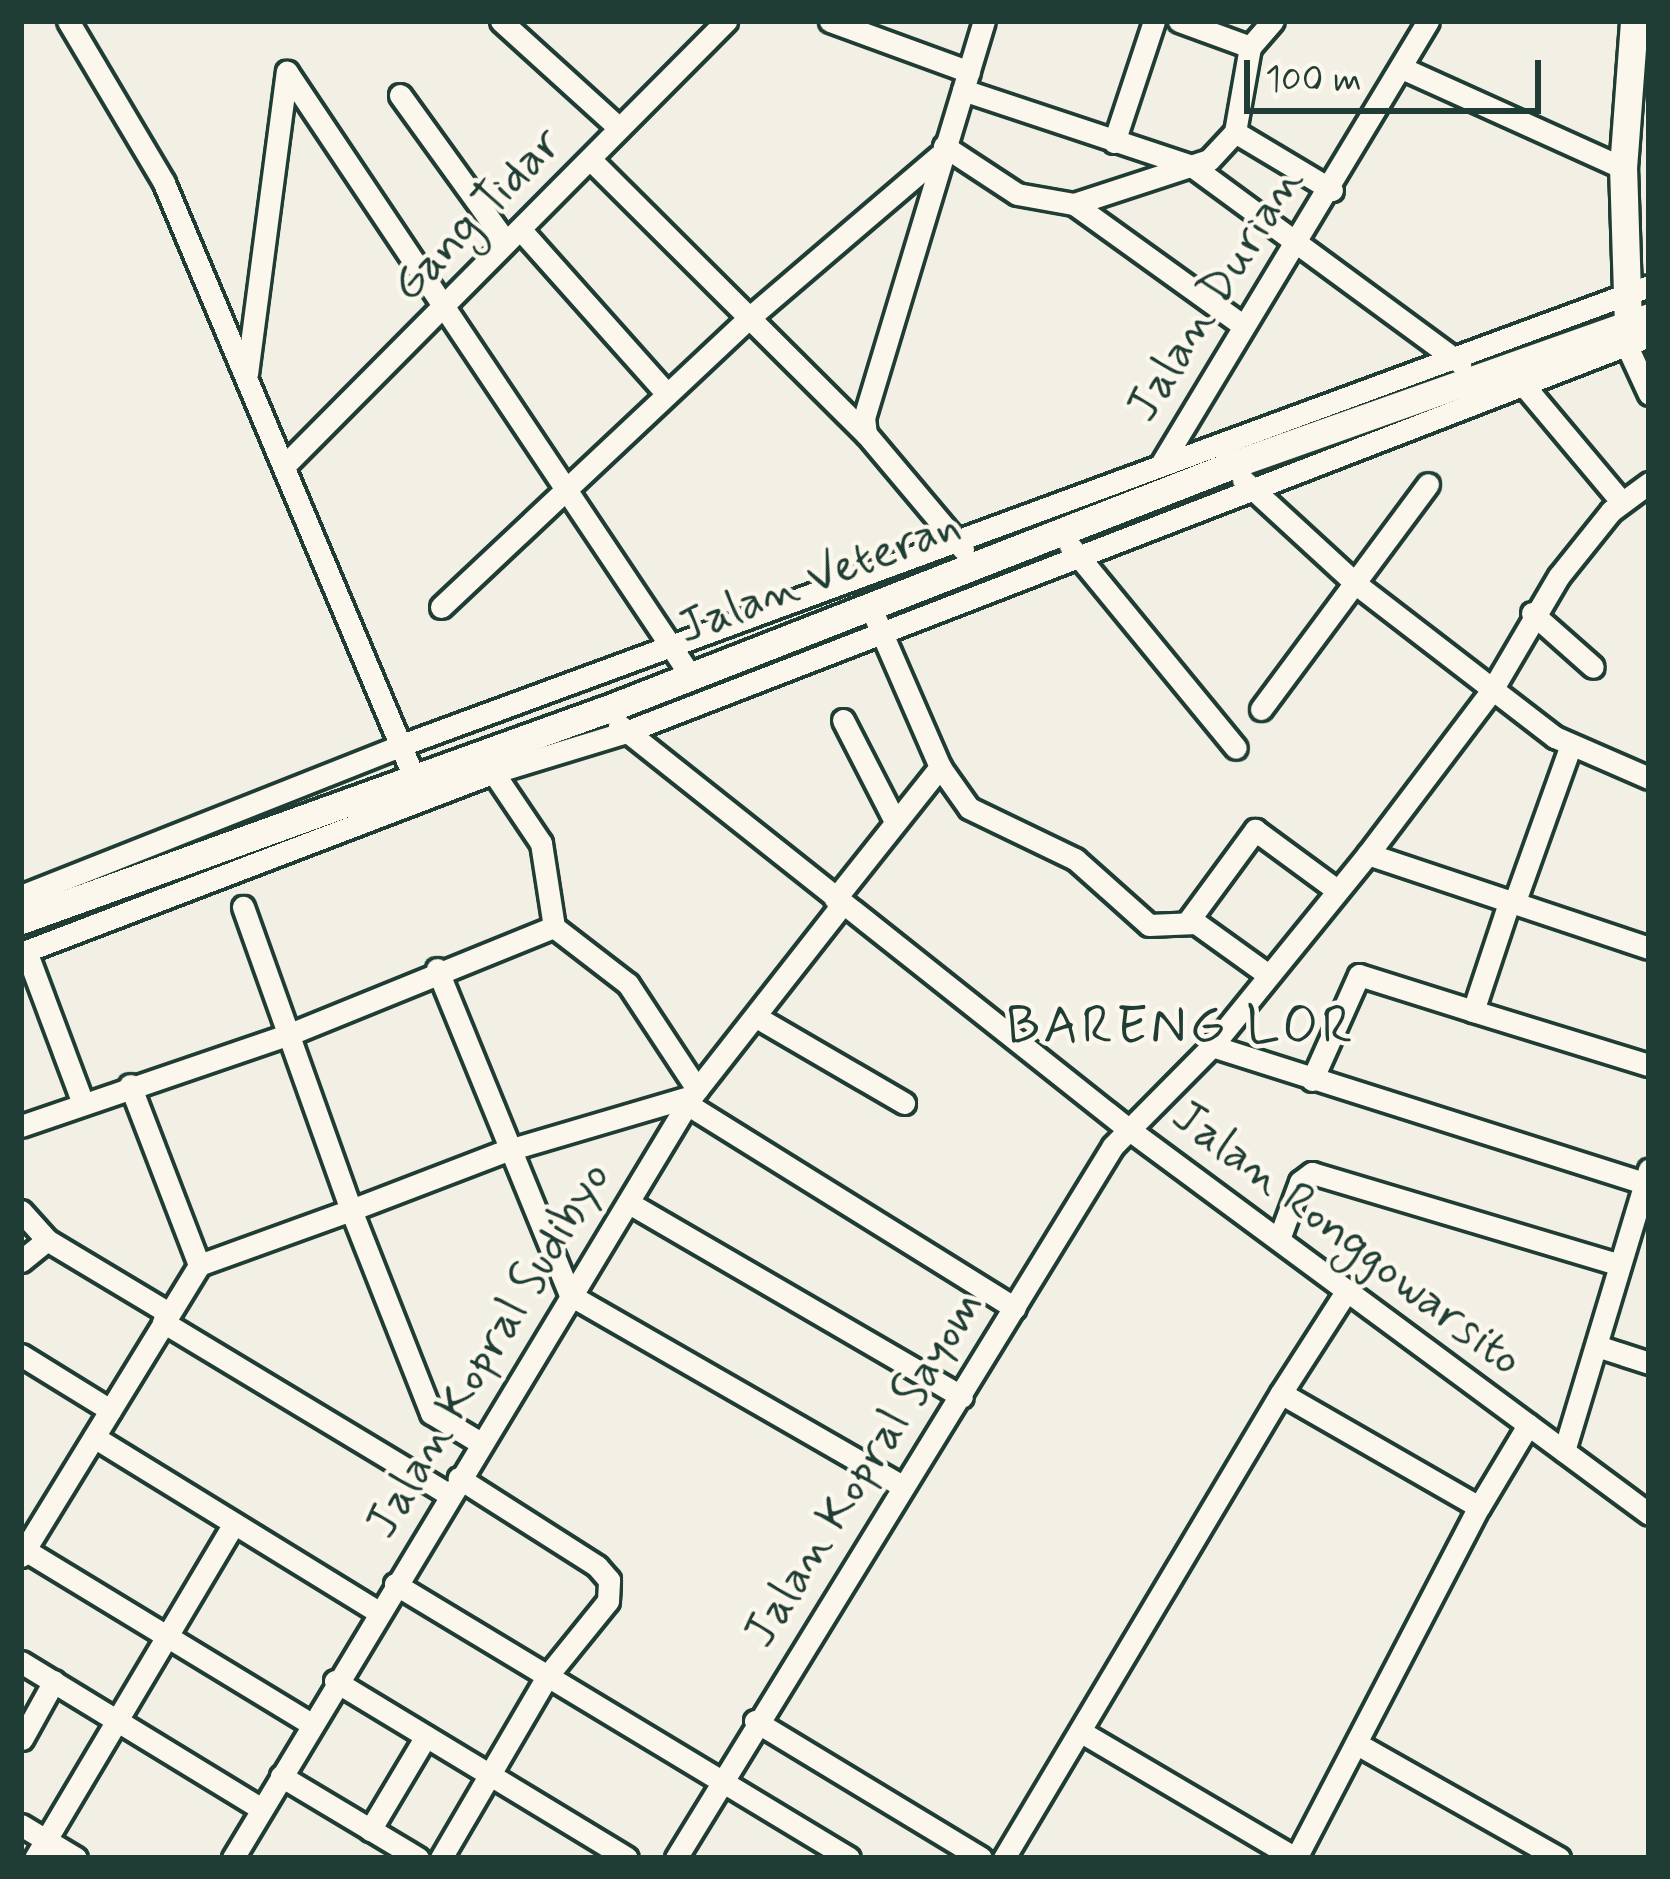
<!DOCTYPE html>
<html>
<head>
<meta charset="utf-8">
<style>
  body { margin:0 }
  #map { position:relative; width:1670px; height:1879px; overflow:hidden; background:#f2f0e5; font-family:Mynerve,sans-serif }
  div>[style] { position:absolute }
  .roads { filter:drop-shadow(3px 0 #1f3d34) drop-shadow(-3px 0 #1f3d34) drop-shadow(0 3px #1f3d34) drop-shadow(0 -3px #1f3d34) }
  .minor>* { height:21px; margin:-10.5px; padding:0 10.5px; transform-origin:10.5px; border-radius:10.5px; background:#fbf7ec }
  .major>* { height:27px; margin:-13.5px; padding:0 13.5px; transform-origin:13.5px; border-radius:13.5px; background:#fbf7ec }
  span { translate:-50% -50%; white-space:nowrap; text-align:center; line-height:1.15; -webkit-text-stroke:9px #fbf7ec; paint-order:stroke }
  .street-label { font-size:48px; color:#1f3d34 }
  .quarter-label { font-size:54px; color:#1f3d34; letter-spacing:3px }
  .frame { position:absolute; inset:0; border:24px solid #1f3d34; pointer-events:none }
  .scale { position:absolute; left:1244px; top:60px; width:297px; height:54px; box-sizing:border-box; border:6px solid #1f3d34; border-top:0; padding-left:15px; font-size:36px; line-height:42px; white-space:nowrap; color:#1f3d34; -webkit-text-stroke:9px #fbf7ec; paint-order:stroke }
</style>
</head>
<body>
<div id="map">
  <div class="roads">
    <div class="minor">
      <div style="left:68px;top:21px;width:188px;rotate:59.3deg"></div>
      <div style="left:164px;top:183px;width:642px;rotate:67.19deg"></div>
      <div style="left:501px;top:21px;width:159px;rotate:42.2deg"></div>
      <div style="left:830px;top:21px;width:148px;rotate:20.1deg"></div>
      <div style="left:1179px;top:21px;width:76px;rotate:20.1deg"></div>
      <div style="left:1404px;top:69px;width:240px;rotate:24.3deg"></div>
      <div style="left:287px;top:72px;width:725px;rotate:56.24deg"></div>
      <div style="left:963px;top:90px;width:241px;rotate:18.4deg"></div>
      <div style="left:1192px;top:166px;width:333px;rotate:36.3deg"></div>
      <div style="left:400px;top:95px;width:181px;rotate:54.2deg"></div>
      <div style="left:1235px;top:132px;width:113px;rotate:30.9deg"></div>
      <div style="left:1114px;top:142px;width:127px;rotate:-71.7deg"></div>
      <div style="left:944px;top:146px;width:87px;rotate:33.3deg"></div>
      <div style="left:1017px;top:194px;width:58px;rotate:10deg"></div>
      <div style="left:1074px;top:204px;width:142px;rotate:-18.1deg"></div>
      <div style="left:1209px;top:160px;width:38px;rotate:-47deg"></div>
      <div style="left:1235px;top:132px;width:86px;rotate:-80deg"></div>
      <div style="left:1250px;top:47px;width:35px;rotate:-49deg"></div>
      <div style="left:590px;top:159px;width:390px;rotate:44.9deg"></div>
      <div style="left:1074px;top:204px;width:209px;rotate:35.7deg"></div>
      <div style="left:520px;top:229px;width:221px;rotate:48.3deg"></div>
      <div style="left:1626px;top:344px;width:55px;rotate:65.3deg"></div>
      <div style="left:247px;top:374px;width:305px;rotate:-82.5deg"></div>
      <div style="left:1521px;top:382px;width:155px;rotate:50deg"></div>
      <div style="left:285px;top:465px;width:626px;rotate:-45.19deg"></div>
      <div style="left:1160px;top:466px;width:519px;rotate:-58.94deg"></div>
      <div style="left:1243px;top:480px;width:154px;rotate:42.6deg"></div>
      <div style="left:1356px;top:584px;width:251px;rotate:37.6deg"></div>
      <div style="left:1555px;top:737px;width:103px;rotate:23.6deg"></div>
      <div style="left:1070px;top:546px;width:261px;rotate:50.6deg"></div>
      <div style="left:963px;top:549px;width:150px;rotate:-130.1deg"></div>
      <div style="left:866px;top:434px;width:16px;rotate:-97deg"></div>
      <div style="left:864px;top:418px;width:415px;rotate:-73.2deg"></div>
      <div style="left:441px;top:607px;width:422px;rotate:-43.2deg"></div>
      <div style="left:749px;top:318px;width:250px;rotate:-40.5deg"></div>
      <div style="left:1532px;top:613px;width:81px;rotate:41.5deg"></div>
      <div style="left:874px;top:615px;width:166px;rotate:66.5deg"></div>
      <div style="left:940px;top:767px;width:50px;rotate:54.7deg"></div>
      <div style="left:969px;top:808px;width:118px;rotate:25.7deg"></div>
      <div style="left:1075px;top:859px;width:99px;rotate:41.7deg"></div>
      <div style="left:1149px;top:925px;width:47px;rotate:-2.4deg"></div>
      <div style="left:1196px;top:923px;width:87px;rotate:35.7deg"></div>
      <div style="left:1261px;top:709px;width:280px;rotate:-53.4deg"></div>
      <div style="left:843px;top:720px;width:114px;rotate:62.8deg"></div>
      <div style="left:619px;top:725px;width:648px;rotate:38.43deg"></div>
      <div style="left:1127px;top:1128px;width:649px;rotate:36.48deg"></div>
      <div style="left:489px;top:766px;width:93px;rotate:56deg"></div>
      <div style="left:541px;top:843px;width:85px;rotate:81.2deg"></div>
      <div style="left:1368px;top:854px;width:296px;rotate:18.5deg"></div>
      <div style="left:21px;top:896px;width:407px;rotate:-21.6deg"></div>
      <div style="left:399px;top:746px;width:1332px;rotate:-20.2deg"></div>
      <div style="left:835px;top:899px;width:169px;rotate:-51.5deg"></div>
      <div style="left:1515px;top:901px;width:164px;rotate:-70.3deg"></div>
      <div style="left:1189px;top:920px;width:112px;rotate:-53.7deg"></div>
      <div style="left:1255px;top:830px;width:98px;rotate:36.3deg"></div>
      <div style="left:26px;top:951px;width:160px;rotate:69.5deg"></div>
      <div style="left:21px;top:953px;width:504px;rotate:-20.92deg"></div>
      <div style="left:492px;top:773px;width:137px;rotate:-17deg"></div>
      <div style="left:623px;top:733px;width:1100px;rotate:-21.15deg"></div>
      <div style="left:437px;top:969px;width:352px;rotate:67.8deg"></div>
      <div style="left:570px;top:1295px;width:383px;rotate:29.9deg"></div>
      <div style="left:1473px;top:1011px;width:184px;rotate:17.1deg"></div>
      <div style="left:758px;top:1018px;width:169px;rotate:30.2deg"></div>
      <div style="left:1212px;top:1046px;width:454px;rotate:17.6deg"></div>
      <div style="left:1312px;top:1080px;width:115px;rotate:-65.9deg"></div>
      <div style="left:1359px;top:975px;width:120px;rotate:17.5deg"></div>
      <div style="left:1473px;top:1011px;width:117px;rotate:-71.6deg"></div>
      <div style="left:130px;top:1085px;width:193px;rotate:69deg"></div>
      <div style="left:687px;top:1104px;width:386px;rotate:31.9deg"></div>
      <div style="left:21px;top:1126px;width:284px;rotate:-18.9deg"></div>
      <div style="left:290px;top:1034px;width:285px;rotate:-22.1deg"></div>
      <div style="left:554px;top:927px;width:93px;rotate:37.6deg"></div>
      <div style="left:628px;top:984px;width:126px;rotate:56.7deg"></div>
      <div style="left:629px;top:1203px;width:385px;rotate:30.2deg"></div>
      <div style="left:21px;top:1211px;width:39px;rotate:48deg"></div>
      <div style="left:47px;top:1240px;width:140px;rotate:31deg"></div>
      <div style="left:1279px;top:1239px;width:61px;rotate:-69.8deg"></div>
      <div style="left:1300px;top:1182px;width:15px;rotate:-37deg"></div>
      <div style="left:1312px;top:1173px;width:321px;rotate:16.6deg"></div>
      <div style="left:21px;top:1261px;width:33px;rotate:-39deg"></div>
      <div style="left:163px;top:1322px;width:333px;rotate:31.1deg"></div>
      <div style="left:1597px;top:1346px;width:55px;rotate:18.1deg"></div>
      <div style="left:21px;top:1355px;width:105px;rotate:31.7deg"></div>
      <div style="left:94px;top:1437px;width:332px;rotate:31.6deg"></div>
      <div style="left:479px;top:1442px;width:56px;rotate:-148.9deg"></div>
      <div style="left:431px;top:1413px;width:218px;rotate:-111.5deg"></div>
      <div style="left:351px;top:1210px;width:165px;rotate:-21deg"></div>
      <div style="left:505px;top:1151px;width:195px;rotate:-16.4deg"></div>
      <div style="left:1564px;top:1451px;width:294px;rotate:-73.2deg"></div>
      <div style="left:1479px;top:1507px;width:96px;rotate:-59.1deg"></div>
      <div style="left:25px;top:1550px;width:333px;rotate:31.3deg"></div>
      <div style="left:21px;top:1556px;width:341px;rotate:-58.5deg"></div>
      <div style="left:199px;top:1265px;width:162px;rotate:-19.9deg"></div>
      <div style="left:351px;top:1210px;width:322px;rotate:-109.6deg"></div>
      <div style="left:395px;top:1584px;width:530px;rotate:31.11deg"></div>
      <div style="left:21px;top:1662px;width:282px;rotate:31.4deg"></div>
      <div style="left:335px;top:1681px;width:341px;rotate:31.2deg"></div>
      <div style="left:755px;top:1721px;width:264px;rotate:31.2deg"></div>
      <div style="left:1083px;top:1733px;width:246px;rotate:30.5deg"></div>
      <div style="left:22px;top:1739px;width:66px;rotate:-61.1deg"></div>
      <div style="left:1359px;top:1745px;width:230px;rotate:29.5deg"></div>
      <div style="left:281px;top:1776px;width:160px;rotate:30.9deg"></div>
      <div style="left:21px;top:1825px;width:29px;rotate:31deg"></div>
      <div style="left:46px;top:1840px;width:21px;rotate:121deg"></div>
      <div style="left:370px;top:1830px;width:109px;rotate:-59.2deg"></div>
      <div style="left:76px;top:1858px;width:35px;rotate:-149deg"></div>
      <div style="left:46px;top:1840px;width:368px;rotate:-59.3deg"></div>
      <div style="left:233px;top:1858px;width:890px;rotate:-58.94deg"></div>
      <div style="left:692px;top:1096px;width:243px;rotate:-51.9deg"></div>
      <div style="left:441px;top:1858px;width:212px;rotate:-59.7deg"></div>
      <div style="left:548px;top:1675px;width:95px;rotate:-51deg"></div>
      <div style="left:608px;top:1601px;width:21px;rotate:-87deg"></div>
      <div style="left:609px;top:1580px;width:18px;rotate:-131deg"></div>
      <div style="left:597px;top:1566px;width:164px;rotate:-147.5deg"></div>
      <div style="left:676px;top:1858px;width:835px;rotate:-58.46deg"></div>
      <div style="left:1113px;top:1146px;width:141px;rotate:-45.3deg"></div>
      <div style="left:1212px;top:1046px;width:247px;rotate:-50.9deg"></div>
      <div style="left:1368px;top:854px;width:206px;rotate:-52.9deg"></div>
      <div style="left:1492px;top:690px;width:132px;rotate:-59.6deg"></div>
      <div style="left:1559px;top:576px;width:83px;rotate:-51.3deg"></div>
      <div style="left:1611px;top:511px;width:47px;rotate:-36.4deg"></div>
      <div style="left:1004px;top:1858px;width:541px;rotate:-59.22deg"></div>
      <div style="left:1296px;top:1858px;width:396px;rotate:-62.5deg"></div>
      <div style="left:1479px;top:1507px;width:228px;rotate:-150.1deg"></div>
      <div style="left:1281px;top:1393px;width:122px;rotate:-57.3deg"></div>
    </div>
    <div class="major">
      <div style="left:1628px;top:325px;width:157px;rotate:-91.8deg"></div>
      <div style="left:1623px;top:168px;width:147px;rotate:-85.7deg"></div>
      <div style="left:21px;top:920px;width:626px;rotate:-19.8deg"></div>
      <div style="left:610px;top:708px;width:673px;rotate:-21.34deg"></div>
      <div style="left:1237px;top:463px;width:437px;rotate:-19.5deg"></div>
    </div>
  </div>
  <div class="street-label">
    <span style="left:477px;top:215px;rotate:-46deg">Gang Tidar</span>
    <span style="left:1215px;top:294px;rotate:-58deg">Jalan Durian</span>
    <span style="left:819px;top:577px;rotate:-21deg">Jalan Veteran</span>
    <span style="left:1347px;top:1238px;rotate:37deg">Jalan Ronggowarsito</span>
    <span style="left:488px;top:1350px;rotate:-59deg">Jalan Kopral Sudibyo</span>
    <span style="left:864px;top:1469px;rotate:-58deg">Jalan Kopral Sayom</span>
  </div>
  <div class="quarter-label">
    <span style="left:1181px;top:1028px">BARENG LOR</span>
  </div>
  <div class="frame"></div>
  <div class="scale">100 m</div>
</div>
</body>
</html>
